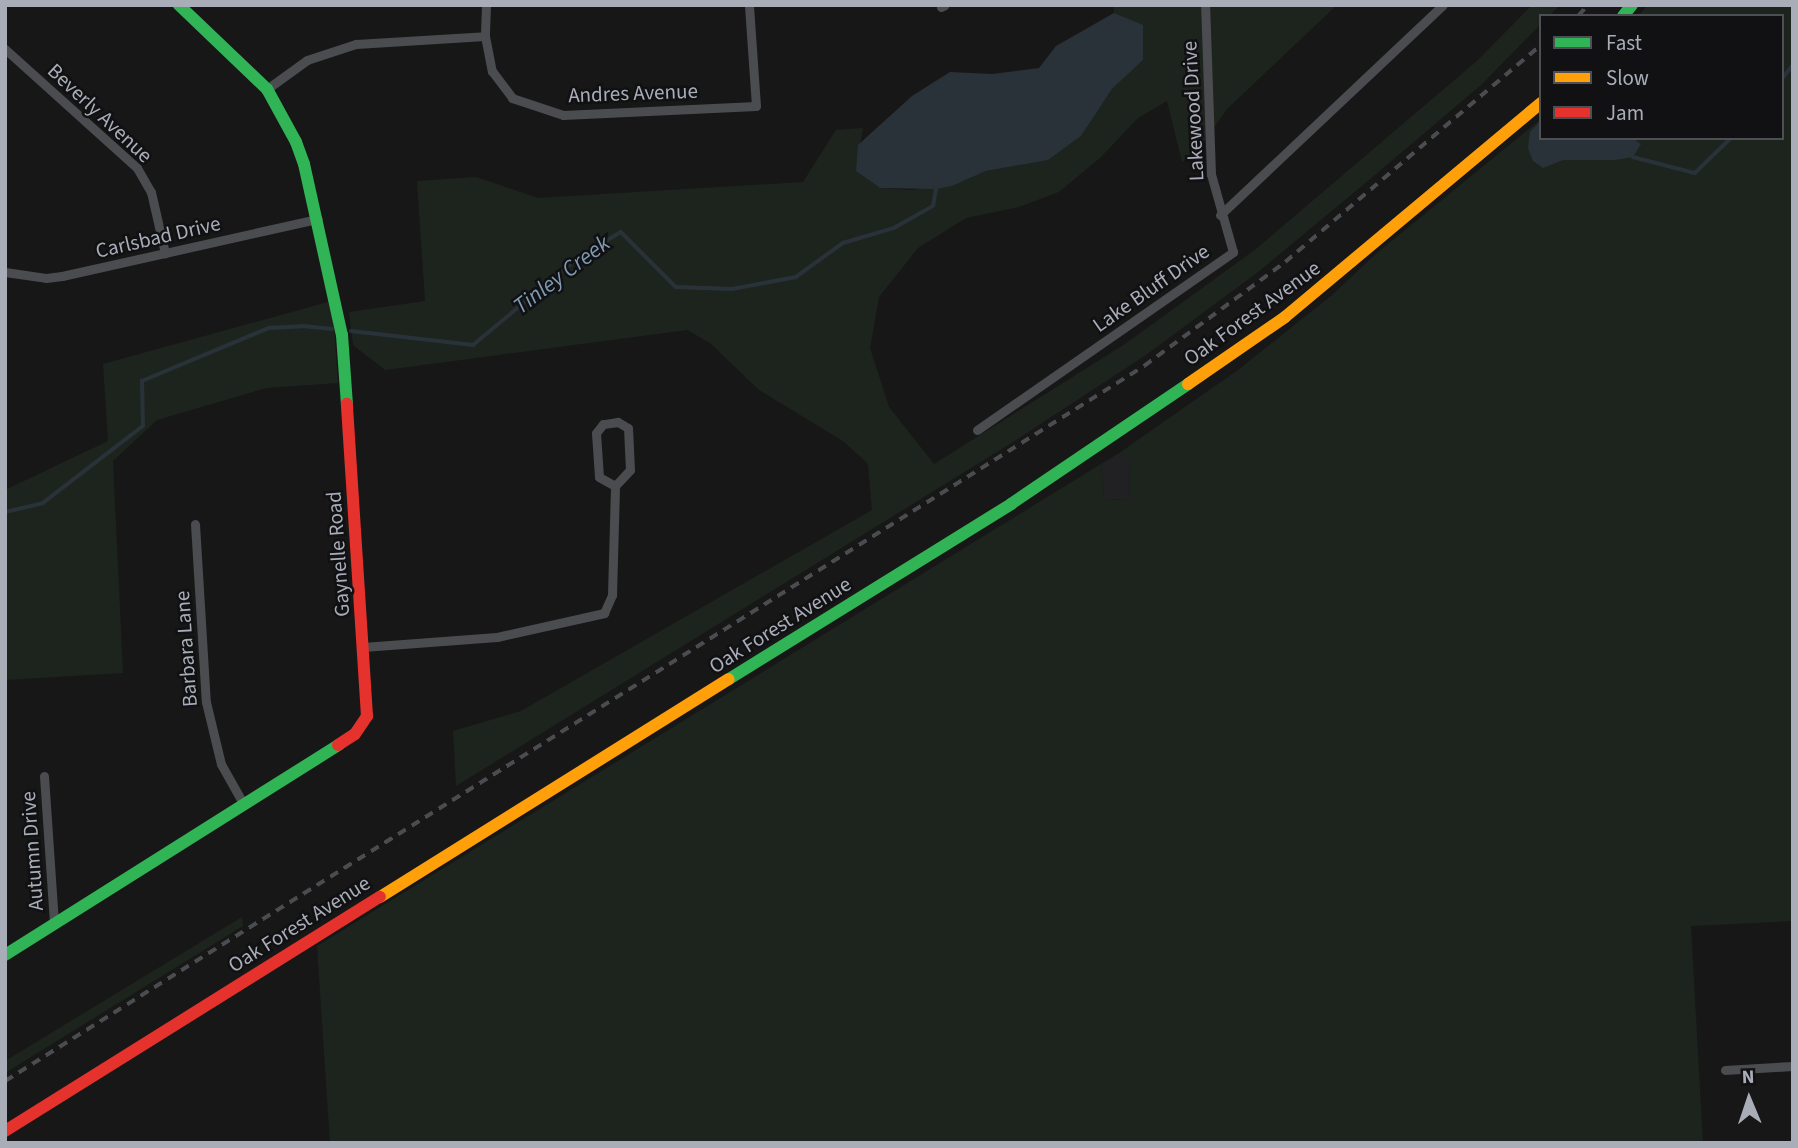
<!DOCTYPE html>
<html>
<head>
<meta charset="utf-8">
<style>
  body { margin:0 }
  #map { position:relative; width:1798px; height:1148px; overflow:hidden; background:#171717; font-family:"Source Sans 3",sans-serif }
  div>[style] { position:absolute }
  .built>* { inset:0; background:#212123 }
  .green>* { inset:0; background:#1d241e }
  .water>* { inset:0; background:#2a3239 }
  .stream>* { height:3.5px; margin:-1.75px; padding:0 1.75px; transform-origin:1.75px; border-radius:1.75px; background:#2a3239 }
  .street>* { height:9px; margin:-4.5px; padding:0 4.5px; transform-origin:4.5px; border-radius:4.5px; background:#4b4c50 }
  .fast>* { height:12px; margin:-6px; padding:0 6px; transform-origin:6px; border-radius:6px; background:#30b455 }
  .slow>* { height:12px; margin:-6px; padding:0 6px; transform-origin:6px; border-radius:6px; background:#ff9f0a }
  .jam>* { height:12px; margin:-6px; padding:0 6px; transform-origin:6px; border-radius:6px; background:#e5322d }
  .rail>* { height:3.5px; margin-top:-1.75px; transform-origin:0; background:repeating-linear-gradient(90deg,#4b4c4f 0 9px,transparent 0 16px) }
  span { translate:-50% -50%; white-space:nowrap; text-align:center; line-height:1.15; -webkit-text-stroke:5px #111113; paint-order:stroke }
  .street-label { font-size:21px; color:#a8adb8 }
  .water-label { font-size:23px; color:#7f9bb3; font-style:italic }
  .frame { position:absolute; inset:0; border:7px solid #a8adb8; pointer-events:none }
  .legend { position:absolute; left:1539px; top:14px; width:245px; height:126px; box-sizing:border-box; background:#111113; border:2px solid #4d4f55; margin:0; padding:9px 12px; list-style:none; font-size:21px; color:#a8adb8 }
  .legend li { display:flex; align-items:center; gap:14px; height:35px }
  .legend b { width:35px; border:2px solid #4d4f55 }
  .north { position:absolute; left:1714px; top:1064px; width:70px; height:70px; -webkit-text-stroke:5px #111113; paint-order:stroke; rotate:358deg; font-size:19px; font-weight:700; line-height:28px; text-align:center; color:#a8adb8 }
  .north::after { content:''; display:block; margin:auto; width:24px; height:32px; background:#a8adb8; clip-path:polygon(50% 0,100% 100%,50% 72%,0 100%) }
</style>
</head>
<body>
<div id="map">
  <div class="built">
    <div style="clip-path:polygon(1119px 453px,1129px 457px,1130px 499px,1104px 500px,1101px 464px)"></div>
  </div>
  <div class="green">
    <div style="clip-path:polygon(1113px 5px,1337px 5px,1227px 109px,1198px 150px,1182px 162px,1167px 101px,1138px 118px,1101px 157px,1059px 192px,1019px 207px,966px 218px,918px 248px,879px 297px,870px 348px,889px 407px,934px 464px,1125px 344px,1256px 249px,1478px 60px,1532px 5px,1560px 5px,1549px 16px,1541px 16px,1541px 24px,1481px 85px,1363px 185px,1258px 272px,1146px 355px,1013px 442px,456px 786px,453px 731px,521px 711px,872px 510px,868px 464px,843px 441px,759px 390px,710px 343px,687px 330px,385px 370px,353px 345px,349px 312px,425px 301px,417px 181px,476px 177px,538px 198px,803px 182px,836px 130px,863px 128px,856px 171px,880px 188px,909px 190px,952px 186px,986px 171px,1048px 160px,1081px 136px,1112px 89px,1143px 60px,1143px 26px,1114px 13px)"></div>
    <div style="clip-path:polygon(1648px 5px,1793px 5px,1793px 921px,1691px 926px,1703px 1143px,330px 1143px,317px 946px,1101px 464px,1104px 500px,1130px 499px,1129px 458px,1119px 453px,1238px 370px,1332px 295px,1377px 253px,1541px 119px,1541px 138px,1782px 138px,1782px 16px,1638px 16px)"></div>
    <div style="clip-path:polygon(328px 302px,334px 324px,338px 383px,266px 388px,157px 420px,113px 461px,123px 673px,5px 680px,5px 490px,108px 441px,103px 364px)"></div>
    <div style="clip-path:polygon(242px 917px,243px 926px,5px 1073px,5px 1061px)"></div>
  </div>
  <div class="water">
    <div style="clip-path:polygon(1114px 13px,1143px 25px,1143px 60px,1112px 89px,1081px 136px,1048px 160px,986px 171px,952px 186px,936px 189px,880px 188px,856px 171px,858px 145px,912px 96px,950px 72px,992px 74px,1039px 68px,1056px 46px)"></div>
    <div style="clip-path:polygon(1541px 120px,1541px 138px,1632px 138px,1641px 144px,1633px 157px,1615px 160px,1563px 160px,1543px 168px,1533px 161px,1528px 148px,1530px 132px)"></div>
  </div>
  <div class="stream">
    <div style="left:1782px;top:79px;width:18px;rotate:-52deg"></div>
    <div style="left:1633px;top:157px;width:64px;rotate:14.5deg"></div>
    <div style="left:1695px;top:173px;width:50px;rotate:-44.2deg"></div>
    <div style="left:351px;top:331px;width:123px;rotate:6.5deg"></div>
    <div style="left:473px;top:345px;width:136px;rotate:-39.6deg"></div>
    <div style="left:578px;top:258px;width:50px;rotate:-31.2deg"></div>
    <div style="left:621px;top:232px;width:78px;rotate:45deg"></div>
    <div style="left:676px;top:287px;width:56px;rotate:2deg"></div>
    <div style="left:732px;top:289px;width:65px;rotate:-10.6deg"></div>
    <div style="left:796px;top:277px;width:58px;rotate:-35.9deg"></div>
    <div style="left:843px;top:243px;width:53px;rotate:-16.4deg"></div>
    <div style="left:894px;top:228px;width:45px;rotate:-29.4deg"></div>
    <div style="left:933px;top:206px;width:17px;rotate:-80deg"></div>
    <div style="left:5px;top:512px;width:39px;rotate:-13deg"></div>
    <div style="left:43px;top:503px;width:126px;rotate:-37.6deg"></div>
    <div style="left:143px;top:426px;width:45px;rotate:-91.3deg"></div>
    <div style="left:142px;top:381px;width:138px;rotate:-22.7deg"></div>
    <div style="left:269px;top:328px;width:34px;rotate:-3deg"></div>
    <div style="left:303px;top:326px;width:29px;rotate:6deg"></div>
  </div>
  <div class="street">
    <div style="left:486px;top:5px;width:31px;rotate:92deg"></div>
    <div style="left:485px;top:36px;width:36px;rotate:79deg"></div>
    <div style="left:492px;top:71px;width:34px;rotate:53deg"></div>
    <div style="left:512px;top:98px;width:54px;rotate:18.4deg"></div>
    <div style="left:563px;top:115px;width:193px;rotate:-2.7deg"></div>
    <div style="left:756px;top:106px;width:101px;rotate:-94deg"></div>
    <div style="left:941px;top:7px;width:4px;rotate:-27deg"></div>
    <div style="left:5px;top:49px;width:178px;rotate:42deg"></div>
    <div style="left:137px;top:168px;width:28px;rotate:60deg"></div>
    <div style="left:151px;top:192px;width:63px;rotate:77.1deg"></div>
    <div style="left:267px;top:89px;width:49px;rotate:-35.9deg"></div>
    <div style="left:307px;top:60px;width:52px;rotate:-18.1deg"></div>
    <div style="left:356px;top:44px;width:129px;rotate:-3.5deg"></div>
    <div style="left:1220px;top:215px;width:306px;rotate:-43.3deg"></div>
    <div style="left:5px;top:272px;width:41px;rotate:8.3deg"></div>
    <div style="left:46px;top:278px;width:16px;rotate:-7deg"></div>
    <div style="left:62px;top:276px;width:262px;rotate:-12.6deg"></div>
    <div style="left:977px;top:430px;width:312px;rotate:-34.8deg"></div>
    <div style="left:1233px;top:252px;width:81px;rotate:-105.8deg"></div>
    <div style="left:1211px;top:174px;width:169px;rotate:-92deg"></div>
    <div style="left:195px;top:524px;width:178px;rotate:86.5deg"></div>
    <div style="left:206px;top:702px;width:64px;rotate:76.4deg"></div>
    <div style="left:221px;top:764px;width:47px;rotate:60.7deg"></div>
    <div style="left:363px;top:647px;width:134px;rotate:-4.3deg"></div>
    <div style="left:497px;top:637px;width:110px;rotate:-12.6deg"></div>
    <div style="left:604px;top:613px;width:20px;rotate:-66deg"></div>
    <div style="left:612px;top:595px;width:109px;rotate:-88.4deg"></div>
    <div style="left:615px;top:486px;width:22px;rotate:-47deg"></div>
    <div style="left:630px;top:470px;width:42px;rotate:-92.7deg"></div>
    <div style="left:628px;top:428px;width:12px;rotate:-149deg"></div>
    <div style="left:618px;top:422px;width:15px;rotate:172deg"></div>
    <div style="left:603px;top:424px;width:11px;rotate:128deg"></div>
    <div style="left:596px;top:433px;width:44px;rotate:86.1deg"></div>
    <div style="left:599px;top:477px;width:18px;rotate:29deg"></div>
    <div style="left:44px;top:776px;width:148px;rotate:86.1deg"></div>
    <div style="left:1725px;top:1070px;width:68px;rotate:-3.4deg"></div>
  </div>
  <div class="fast">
    <div style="left:179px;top:5px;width:122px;rotate:43.7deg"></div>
    <div style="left:267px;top:89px;width:60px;rotate:61.3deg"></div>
    <div style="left:296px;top:142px;width:23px;rotate:70deg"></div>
    <div style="left:304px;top:164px;width:175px;rotate:77.5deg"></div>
    <div style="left:342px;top:335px;width:69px;rotate:85.9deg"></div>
    <div style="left:1623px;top:16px;width:14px;rotate:-51deg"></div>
    <div style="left:729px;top:679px;width:332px;rotate:-31.8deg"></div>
    <div style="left:1011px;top:504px;width:214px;rotate:-34.1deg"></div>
    <div style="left:5px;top:955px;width:394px;rotate:-32.2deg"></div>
  </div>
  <div class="slow">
    <div style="left:1188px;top:384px;width:118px;rotate:-34.6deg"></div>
    <div style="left:1285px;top:317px;width:334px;rotate:-39.9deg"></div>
    <div style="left:380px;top:897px;width:411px;rotate:-32deg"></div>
  </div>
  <div class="jam">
    <div style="left:338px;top:745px;width:20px;rotate:-33deg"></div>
    <div style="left:355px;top:734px;width:22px;rotate:-56deg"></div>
    <div style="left:367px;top:716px;width:313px;rotate:-93.7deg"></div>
    <div style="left:5px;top:1131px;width:442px;rotate:-32deg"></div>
  </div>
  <div class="rail">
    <div style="left:1578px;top:16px;width:15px;rotate:-48deg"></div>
    <div style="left:5px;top:1081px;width:1345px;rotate:-32.12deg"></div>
    <div style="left:1144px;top:366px;width:175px;rotate:-36.4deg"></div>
    <div style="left:1285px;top:262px;width:336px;rotate:-40.3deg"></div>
  </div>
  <div class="street-label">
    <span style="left:633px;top:93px;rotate:-2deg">Andres Avenue</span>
    <span style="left:1193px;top:111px;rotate:-93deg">Lakewood Drive</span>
    <span style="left:100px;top:113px;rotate:43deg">Beverly Avenue</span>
    <span style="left:158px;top:237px;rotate:-13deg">Carlsbad Drive</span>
    <span style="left:1151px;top:288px;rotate:-35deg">Lake Bluff Drive</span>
    <span style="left:1252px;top:313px;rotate:-36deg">Oak Forest Avenue</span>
    <span style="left:338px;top:554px;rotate:-94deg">Gaynelle Road</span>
    <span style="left:780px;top:625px;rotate:-32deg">Oak Forest Avenue</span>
    <span style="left:186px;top:649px;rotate:-94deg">Barbara Lane</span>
    <span style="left:32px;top:851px;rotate:-94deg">Autumn Drive</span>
    <span style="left:299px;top:924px;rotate:-32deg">Oak Forest Avenue</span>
  </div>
  <div class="water-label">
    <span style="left:562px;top:275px;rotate:-37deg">Tinley Creek</span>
  </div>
  <div class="frame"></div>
  <ul class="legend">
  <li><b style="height:9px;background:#30b455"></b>Fast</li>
  <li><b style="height:9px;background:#ff9f0a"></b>Slow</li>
  <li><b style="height:9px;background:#e5322d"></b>Jam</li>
  </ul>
  <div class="north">N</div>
</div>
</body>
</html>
